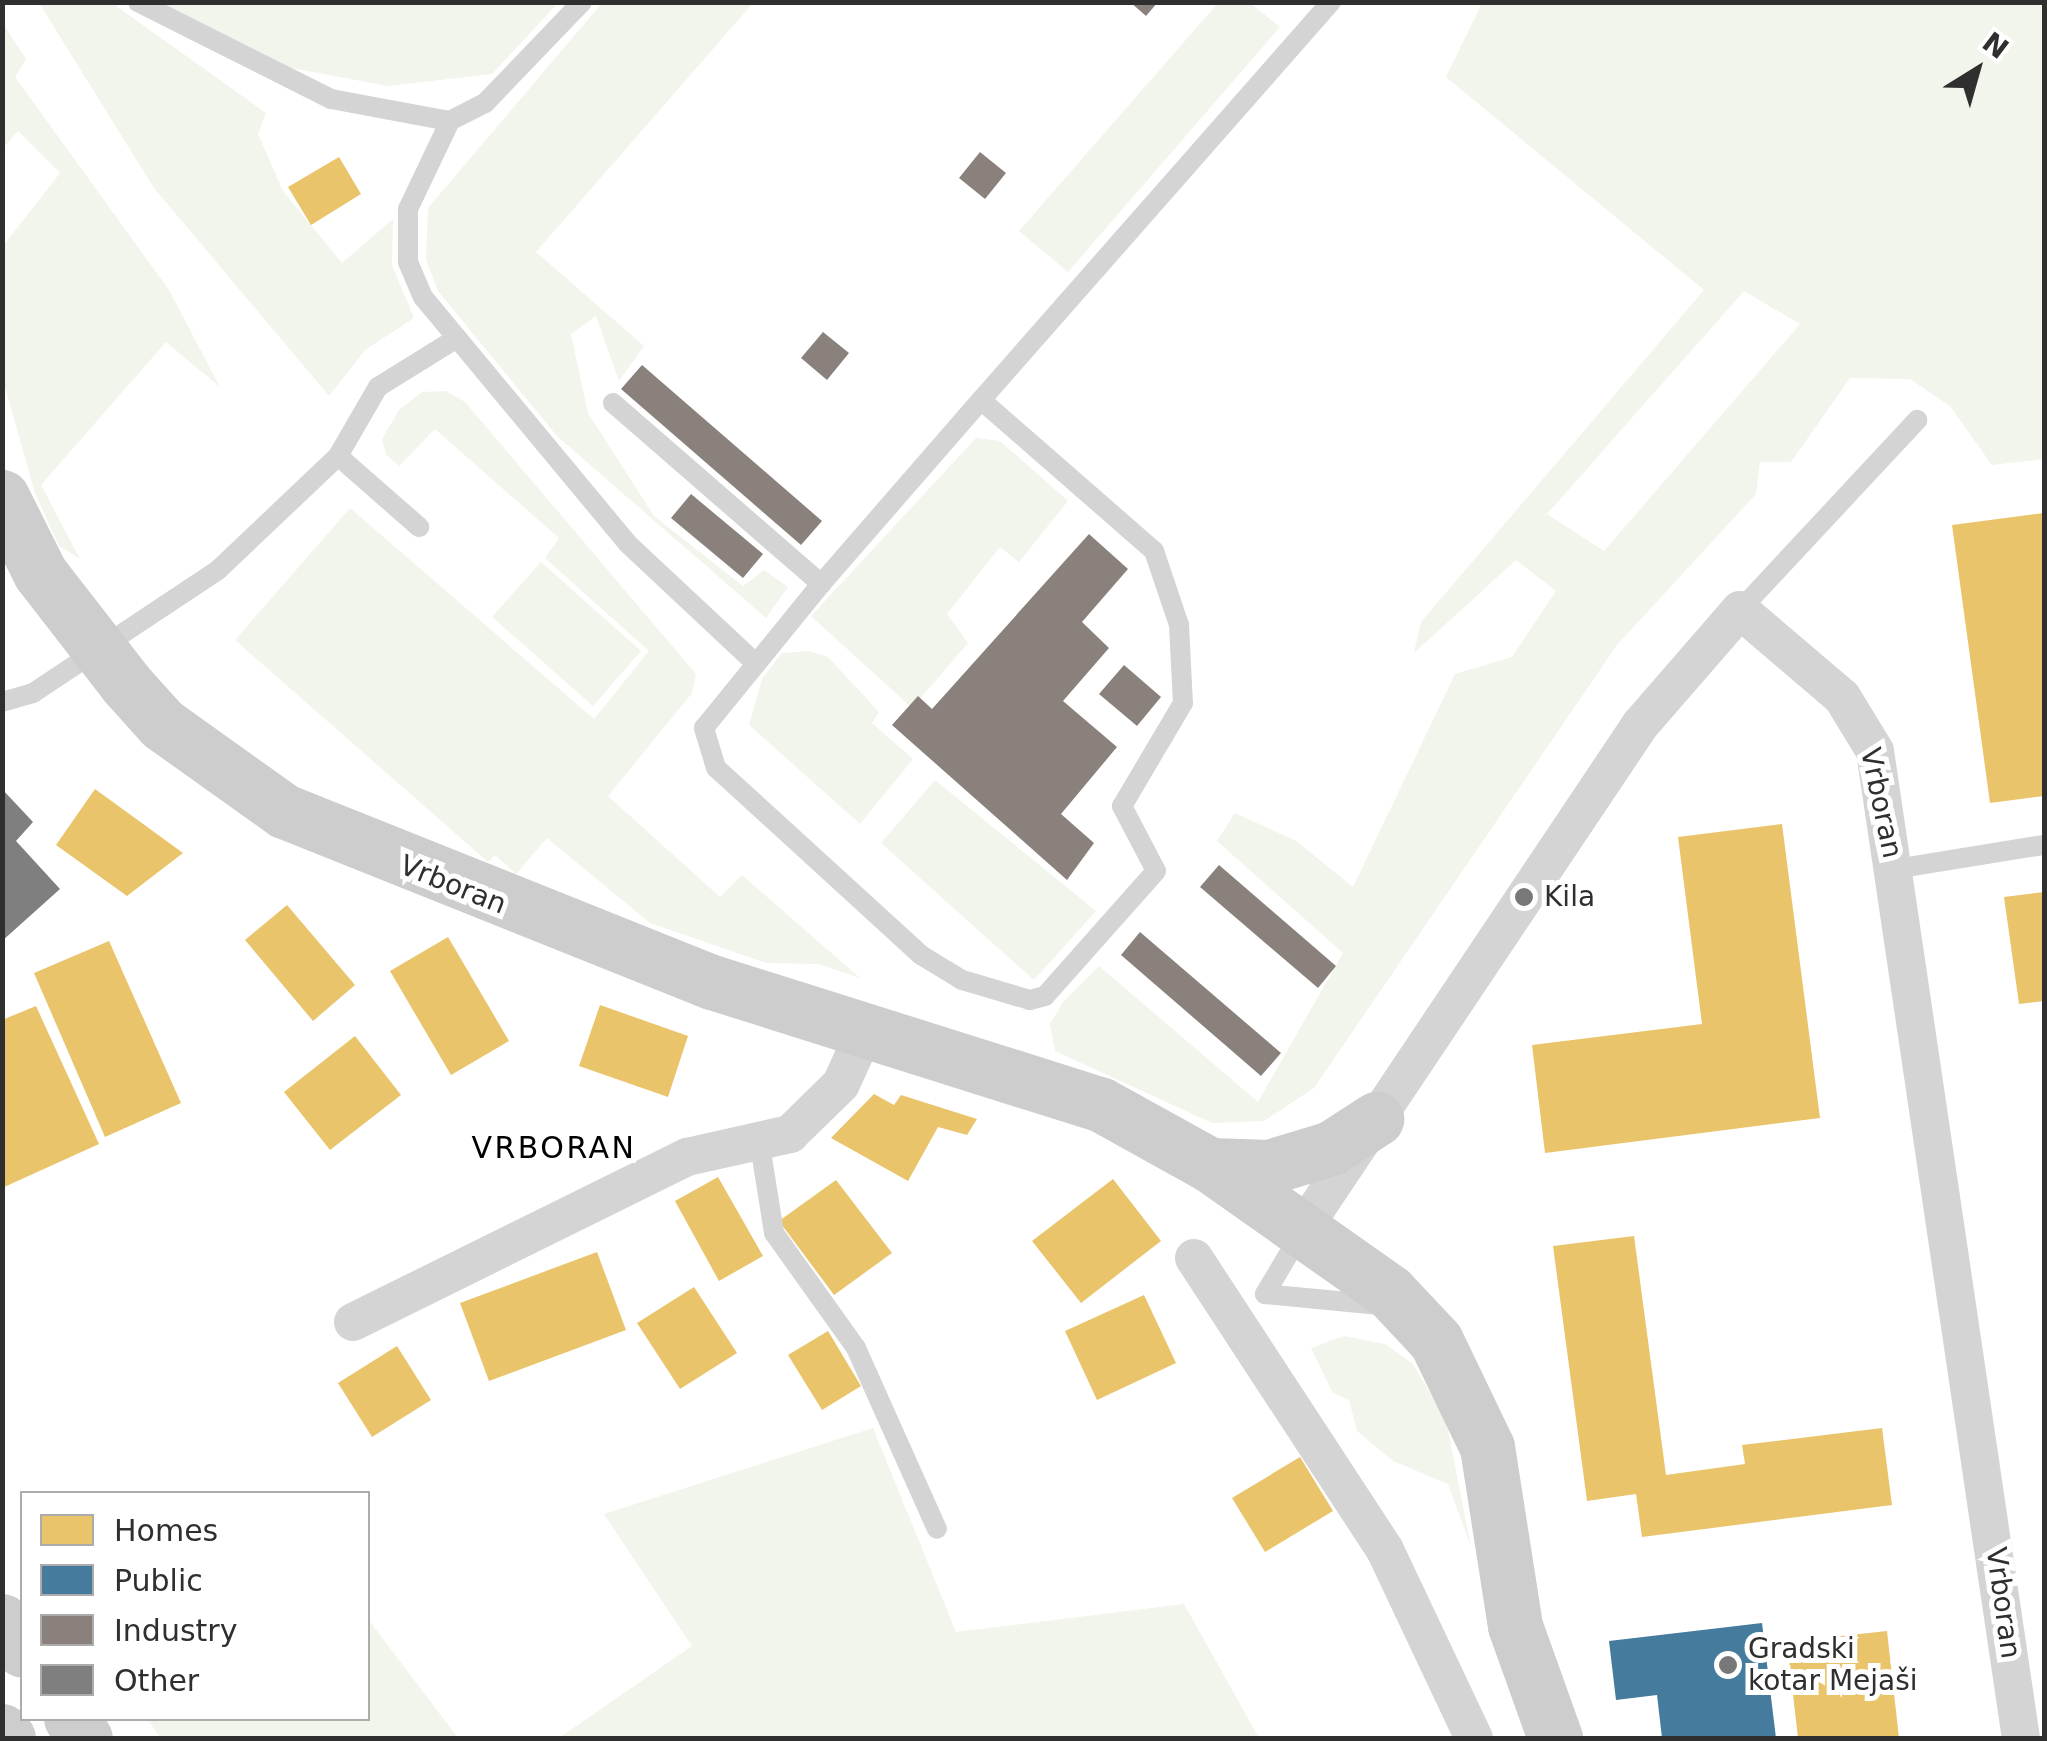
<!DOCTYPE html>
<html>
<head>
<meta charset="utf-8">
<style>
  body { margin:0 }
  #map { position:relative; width:2047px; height:1741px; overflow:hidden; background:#fff; font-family:"DejaVu Sans",sans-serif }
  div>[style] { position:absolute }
  .green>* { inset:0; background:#f1f5eb }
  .homes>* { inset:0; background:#e9c46a }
  .public>* { inset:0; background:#457b9d }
  .industry>* { inset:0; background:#8a817c }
  .building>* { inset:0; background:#7f7f7f }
  .lane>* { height:20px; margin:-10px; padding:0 10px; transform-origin:10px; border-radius:10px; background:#d4d4d4 }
  .street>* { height:38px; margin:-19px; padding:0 19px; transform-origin:19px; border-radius:19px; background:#d4d4d4 }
  .secondary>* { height:55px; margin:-27.5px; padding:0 27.5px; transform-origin:27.5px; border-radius:27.5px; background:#cdcdcd }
  .dots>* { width:28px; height:28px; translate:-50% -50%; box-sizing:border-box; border:5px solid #fff; border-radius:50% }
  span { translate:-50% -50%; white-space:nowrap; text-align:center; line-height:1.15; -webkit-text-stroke:10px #fff; paint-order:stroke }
  .street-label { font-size:28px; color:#2f2f2f }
  .poi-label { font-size:28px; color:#2f2f2f }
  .left { translate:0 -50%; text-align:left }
  .neighbourhood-label { font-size:30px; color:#000; letter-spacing:2.5px }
  .frame { position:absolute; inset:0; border:5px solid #2f2f2f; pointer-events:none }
  .legend { position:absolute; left:20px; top:1491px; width:350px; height:230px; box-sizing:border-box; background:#fff; border:2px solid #acacac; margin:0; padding:12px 18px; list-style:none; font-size:30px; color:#2f2f2f }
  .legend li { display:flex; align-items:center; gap:20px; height:50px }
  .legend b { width:50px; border:2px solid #acacac }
  .north { position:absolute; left:1927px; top:20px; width:100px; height:100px; -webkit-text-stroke:8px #fff; paint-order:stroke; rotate:37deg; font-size:28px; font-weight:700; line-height:40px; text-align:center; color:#2f2f2f }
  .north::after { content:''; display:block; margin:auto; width:35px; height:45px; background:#2f2f2f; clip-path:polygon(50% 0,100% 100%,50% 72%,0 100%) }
</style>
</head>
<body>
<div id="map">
  <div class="green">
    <div style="clip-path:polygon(39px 3px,112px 3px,266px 113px,258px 134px,283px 191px,342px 263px,393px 219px,392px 265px,414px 318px,365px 350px,329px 396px,154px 188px)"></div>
    <div style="clip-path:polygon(162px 3px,558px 3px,492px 74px,388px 86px,281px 66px)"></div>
    <div style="clip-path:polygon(602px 3px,753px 3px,536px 252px,644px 346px,619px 381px,596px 316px,571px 334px,588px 413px,654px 516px,743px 586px,764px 570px,788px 587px,766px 618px,557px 436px,438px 291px,426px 260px,428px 208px)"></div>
    <div style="clip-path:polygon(1218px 3px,1250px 3px,1280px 27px,1068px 272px,1019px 231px)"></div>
    <div style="clip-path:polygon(evenodd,1482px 3px,2044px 3px,2044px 459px,1992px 465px,1950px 406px,1910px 379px,1850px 378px,1791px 462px,1760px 462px,1756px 494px,1617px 645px,1314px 1088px,1264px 1121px,1212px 1123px,1055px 1051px,1050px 1024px,1063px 1002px,1099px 966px,1258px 1102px,1343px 953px,1217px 841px,1235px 813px,1296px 841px,1353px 887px,1455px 674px,1512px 657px,1556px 591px,1516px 560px,1414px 653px,1421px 622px,1704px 290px,1446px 77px,1482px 3px,1744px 291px,1800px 324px,1604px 551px,1547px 514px,1744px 291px)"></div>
    <div style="clip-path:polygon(2px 22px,26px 59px,15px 77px,169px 290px,220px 387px,166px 342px,41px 485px,80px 559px,59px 546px,35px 493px,3px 380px,3px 246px,60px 173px,18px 131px,3px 148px)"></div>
    <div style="clip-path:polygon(446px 391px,465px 402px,696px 674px,692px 693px,608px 796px,720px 897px,742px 875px,860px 978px,819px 964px,766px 963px,650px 923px,547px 838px,516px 874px,495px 855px,488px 862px,235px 640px,350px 508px,594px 719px,649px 651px,545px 558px,559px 538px,435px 429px,399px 466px,386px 454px,382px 439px,399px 410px,422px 392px)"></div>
    <div style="clip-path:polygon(976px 438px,1000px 441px,1068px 501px,1019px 562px,1000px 547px,947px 614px,968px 643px,912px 708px,811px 616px)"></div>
    <div style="clip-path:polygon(541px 562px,641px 651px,593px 706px,492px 617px)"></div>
    <div style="clip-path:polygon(810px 651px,828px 657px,879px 712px,872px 723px,913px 759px,860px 824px,749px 725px,762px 679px,782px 653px)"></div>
    <div style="clip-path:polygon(935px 780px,1096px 911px,1034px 980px,881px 843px)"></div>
    <div style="clip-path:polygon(1344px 1336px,1385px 1344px,1413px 1364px,1446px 1420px,1471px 1547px,1448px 1484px,1393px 1461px,1357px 1431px,1349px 1400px,1332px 1392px,1311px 1348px)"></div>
    <div style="clip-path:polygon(873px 1428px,956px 1632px,1184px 1604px,1259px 1738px,559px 1738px,692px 1646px,604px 1514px)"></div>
    <div style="clip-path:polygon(368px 1619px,458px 1738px,161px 1738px,147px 1719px,368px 1718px)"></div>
  </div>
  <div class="homes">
    <div style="clip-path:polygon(339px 157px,361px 194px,311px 225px,288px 187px)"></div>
    <div style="clip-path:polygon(2044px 513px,2044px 796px,1990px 803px,1952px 525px)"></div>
    <div style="clip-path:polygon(95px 789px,183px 853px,127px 896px,56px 845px)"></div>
    <div style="clip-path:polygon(1782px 824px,1820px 1118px,1545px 1153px,1532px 1045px,1702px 1024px,1678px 837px)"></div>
    <div style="clip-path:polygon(2044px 892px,2044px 1001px,2019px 1004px,2004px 897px)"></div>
    <div style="clip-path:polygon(287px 905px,355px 985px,313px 1021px,245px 940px)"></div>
    <div style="clip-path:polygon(448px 937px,509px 1041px,451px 1075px,390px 971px)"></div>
    <div style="clip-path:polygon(109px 941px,181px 1103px,105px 1137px,34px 973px)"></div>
    <div style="clip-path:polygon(600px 1005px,688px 1036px,668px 1097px,579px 1066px)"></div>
    <div style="clip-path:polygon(36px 1006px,99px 1144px,2px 1188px,2px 1020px)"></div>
    <div style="clip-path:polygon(355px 1036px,401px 1095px,330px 1150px,284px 1092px)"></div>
    <div style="clip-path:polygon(874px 1094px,894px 1105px,901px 1095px,977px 1119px,967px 1135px,938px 1127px,908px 1181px,831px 1138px)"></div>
    <div style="clip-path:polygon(718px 1177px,763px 1256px,719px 1281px,675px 1201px)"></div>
    <div style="clip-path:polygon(1113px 1179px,1161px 1241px,1081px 1303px,1032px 1241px)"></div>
    <div style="clip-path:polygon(836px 1180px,892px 1253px,834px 1295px,779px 1221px)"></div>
    <div style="clip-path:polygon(1634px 1236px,1666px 1475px,1745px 1464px,1742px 1445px,1882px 1428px,1892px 1505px,1642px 1537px,1636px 1494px,1587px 1501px,1553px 1246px)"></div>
    <div style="clip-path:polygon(597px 1252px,626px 1330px,489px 1381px,460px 1303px)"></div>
    <div style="clip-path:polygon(694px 1287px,737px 1353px,680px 1389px,637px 1323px)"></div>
    <div style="clip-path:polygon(1144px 1295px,1176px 1363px,1097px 1400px,1065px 1331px)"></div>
    <div style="clip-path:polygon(828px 1331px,861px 1386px,822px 1410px,788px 1355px)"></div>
    <div style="clip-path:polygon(397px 1346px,431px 1400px,372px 1437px,338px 1383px)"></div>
    <div style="clip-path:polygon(1300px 1457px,1333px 1511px,1265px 1552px,1232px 1498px)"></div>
    <div style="clip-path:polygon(1887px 1631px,1899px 1738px,1798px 1738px,1787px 1642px)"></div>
  </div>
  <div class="public">
    <div style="clip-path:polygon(1762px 1623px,1776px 1738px,1662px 1738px,1657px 1695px,1616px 1700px,1609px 1641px)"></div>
  </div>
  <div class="industry">
    <div style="clip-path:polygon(1130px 2px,1158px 2px,1146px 16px)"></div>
    <div style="clip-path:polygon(980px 152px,1006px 173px,985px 199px,959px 178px)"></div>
    <div style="clip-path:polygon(823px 332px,849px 353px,827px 380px,801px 358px)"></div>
    <div style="clip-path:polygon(642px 365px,822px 521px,801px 545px,621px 389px)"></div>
    <div style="clip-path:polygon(691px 494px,763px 554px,743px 578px,671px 518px)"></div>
    <div style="clip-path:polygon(1089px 534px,1128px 569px,1082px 622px,1109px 648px,1063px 701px,1117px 747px,1061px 814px,1094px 843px,1067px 880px,892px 725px,918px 696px,932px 709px)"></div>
    <div style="clip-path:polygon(1124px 665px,1161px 697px,1137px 726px,1099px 694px)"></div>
    <div style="clip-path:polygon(1219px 865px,1336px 966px,1318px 988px,1200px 887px)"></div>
    <div style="clip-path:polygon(1140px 932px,1281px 1053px,1261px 1076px,1121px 955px)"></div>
  </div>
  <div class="building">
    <div style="clip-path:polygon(2px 789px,33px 822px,16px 841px,60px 889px,2px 941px)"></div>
  </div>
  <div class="lane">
    <div style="left:138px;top:2px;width:216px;rotate:26.7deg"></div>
    <div style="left:331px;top:99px;width:121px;rotate:10.5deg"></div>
    <div style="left:582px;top:2px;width:140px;rotate:133.8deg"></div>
    <div style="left:485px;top:103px;width:39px;rotate:153deg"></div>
    <div style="left:450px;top:121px;width:98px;rotate:115.5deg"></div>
    <div style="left:408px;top:209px;width:53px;rotate:90deg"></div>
    <div style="left:408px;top:262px;width:38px;rotate:67deg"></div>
    <div style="left:423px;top:297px;width:320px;rotate:50.3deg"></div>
    <div style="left:627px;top:543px;width:174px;rotate:43.1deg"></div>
    <div style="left:981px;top:400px;width:230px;rotate:41.1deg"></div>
    <div style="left:1154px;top:551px;width:78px;rotate:71.3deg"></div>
    <div style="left:1179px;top:625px;width:78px;rotate:87.1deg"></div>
    <div style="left:1183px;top:703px;width:120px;rotate:120.6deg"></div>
    <div style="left:1122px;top:806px;width:73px;rotate:62.4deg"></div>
    <div style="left:1156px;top:871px;width:167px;rotate:131.6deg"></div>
    <div style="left:1045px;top:996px;width:16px;rotate:165deg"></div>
    <div style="left:1030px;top:1000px;width:71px;rotate:-163.6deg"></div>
    <div style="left:962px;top:980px;width:48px;rotate:-148.6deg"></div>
    <div style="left:921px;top:955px;width:277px;rotate:-137.6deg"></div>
    <div style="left:716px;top:768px;width:42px;rotate:-106.7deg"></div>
    <div style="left:704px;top:728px;width:186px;rotate:-50.9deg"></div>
    <div style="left:821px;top:584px;width:244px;rotate:-49deg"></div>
    <div style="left:981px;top:400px;width:530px;rotate:-48.67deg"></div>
    <div style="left:613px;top:403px;width:276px;rotate:41deg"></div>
    <div style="left:338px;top:456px;width:108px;rotate:41.2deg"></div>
    <div style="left:1740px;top:610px;width:260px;rotate:-47deg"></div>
    <div style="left:2px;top:702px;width:32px;rotate:-16deg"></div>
    <div style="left:33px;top:693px;width:222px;rotate:-33.6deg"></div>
    <div style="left:218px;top:570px;width:166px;rotate:-43.5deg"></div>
    <div style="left:338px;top:456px;width:80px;rotate:-59.9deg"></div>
    <div style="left:378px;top:387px;width:93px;rotate:-31.8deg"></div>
    <div style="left:1895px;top:869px;width:151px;rotate:-9.2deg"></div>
    <div style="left:759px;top:1139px;width:95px;rotate:80.9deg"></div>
    <div style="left:774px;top:1233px;width:141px;rotate:54.5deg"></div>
    <div style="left:856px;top:1348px;width:198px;rotate:65.9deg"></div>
    <div style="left:1301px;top:1233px;width:71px;rotate:120.5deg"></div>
    <div style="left:1265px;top:1294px;width:115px;rotate:5.5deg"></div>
  </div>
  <div class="street">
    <div style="left:1304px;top:1227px;width:604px;rotate:-56.2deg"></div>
    <div style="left:1640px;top:725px;width:152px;rotate:-49deg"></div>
    <div style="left:1740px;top:610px;width:134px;rotate:40.5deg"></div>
    <div style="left:1842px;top:697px;width:63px;rotate:58.6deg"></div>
    <div style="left:1875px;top:751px;width:998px;rotate:81.59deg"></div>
    <div style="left:1194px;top:1258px;width:349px;rotate:56.8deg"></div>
    <div style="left:1385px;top:1550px;width:208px;rotate:64.7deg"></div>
    <div style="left:353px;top:1322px;width:373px;rotate:-26.3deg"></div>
    <div style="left:687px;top:1157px;width:106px;rotate:-12.6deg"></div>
    <div style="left:790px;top:1134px;width:71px;rotate:-44.4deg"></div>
    <div style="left:841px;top:1084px;width:60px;rotate:-65.6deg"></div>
  </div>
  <div class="secondary">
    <div style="left:2px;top:497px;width:85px;rotate:63.4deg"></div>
    <div style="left:40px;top:573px;width:142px;rotate:52.2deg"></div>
    <div style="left:127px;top:685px;width:52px;rotate:48.1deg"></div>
    <div style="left:162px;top:724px;width:150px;rotate:35.5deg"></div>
    <div style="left:284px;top:811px;width:461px;rotate:21.8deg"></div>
    <div style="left:712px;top:982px;width:407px;rotate:17.5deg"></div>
    <div style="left:1100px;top:1104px;width:126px;rotate:29deg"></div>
    <div style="left:1210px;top:1165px;width:220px;rotate:35.2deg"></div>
    <div style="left:1390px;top:1292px;width:67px;rotate:46.8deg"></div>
    <div style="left:1436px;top:1341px;width:118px;rotate:64.3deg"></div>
    <div style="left:1487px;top:1447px;width:181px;rotate:81.1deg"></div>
    <div style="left:1515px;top:1626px;width:119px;rotate:70.3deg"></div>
    <div style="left:1210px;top:1165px;width:59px;rotate:1.9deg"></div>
    <div style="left:1269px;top:1167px;width:65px;rotate:-17deg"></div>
    <div style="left:1331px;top:1148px;width:54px;rotate:-32.8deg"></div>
    <div style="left:2px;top:1621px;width:35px;rotate:55deg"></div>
    <div style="left:71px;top:1718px;width:24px;rotate:55deg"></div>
    <div style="left:2px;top:1731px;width:9px;rotate:49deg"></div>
  </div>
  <div class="dots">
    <div style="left:1524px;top:897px;background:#787878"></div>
    <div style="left:1728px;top:1665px;background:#787878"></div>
  </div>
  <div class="street-label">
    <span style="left:1881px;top:803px;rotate:78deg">Vrboran</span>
    <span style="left:453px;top:885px;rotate:22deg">Vrboran</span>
    <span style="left:2003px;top:1603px;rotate:82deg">Vrboran</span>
  </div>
  <div class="poi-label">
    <span class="left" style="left:1544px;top:897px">Kila</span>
    <span class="left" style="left:1748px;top:1665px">Gradski<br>kotar Mejaši</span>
  </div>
  <div class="neighbourhood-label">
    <span style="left:554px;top:1148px">VRBORAN</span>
  </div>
  <div class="frame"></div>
  <ul class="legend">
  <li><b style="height:28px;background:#e9c46a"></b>Homes</li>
  <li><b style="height:28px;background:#457b9d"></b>Public</li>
  <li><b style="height:28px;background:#8a817c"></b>Industry</li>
  <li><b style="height:28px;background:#7f7f7f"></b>Other</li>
  </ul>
  <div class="north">N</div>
</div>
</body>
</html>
